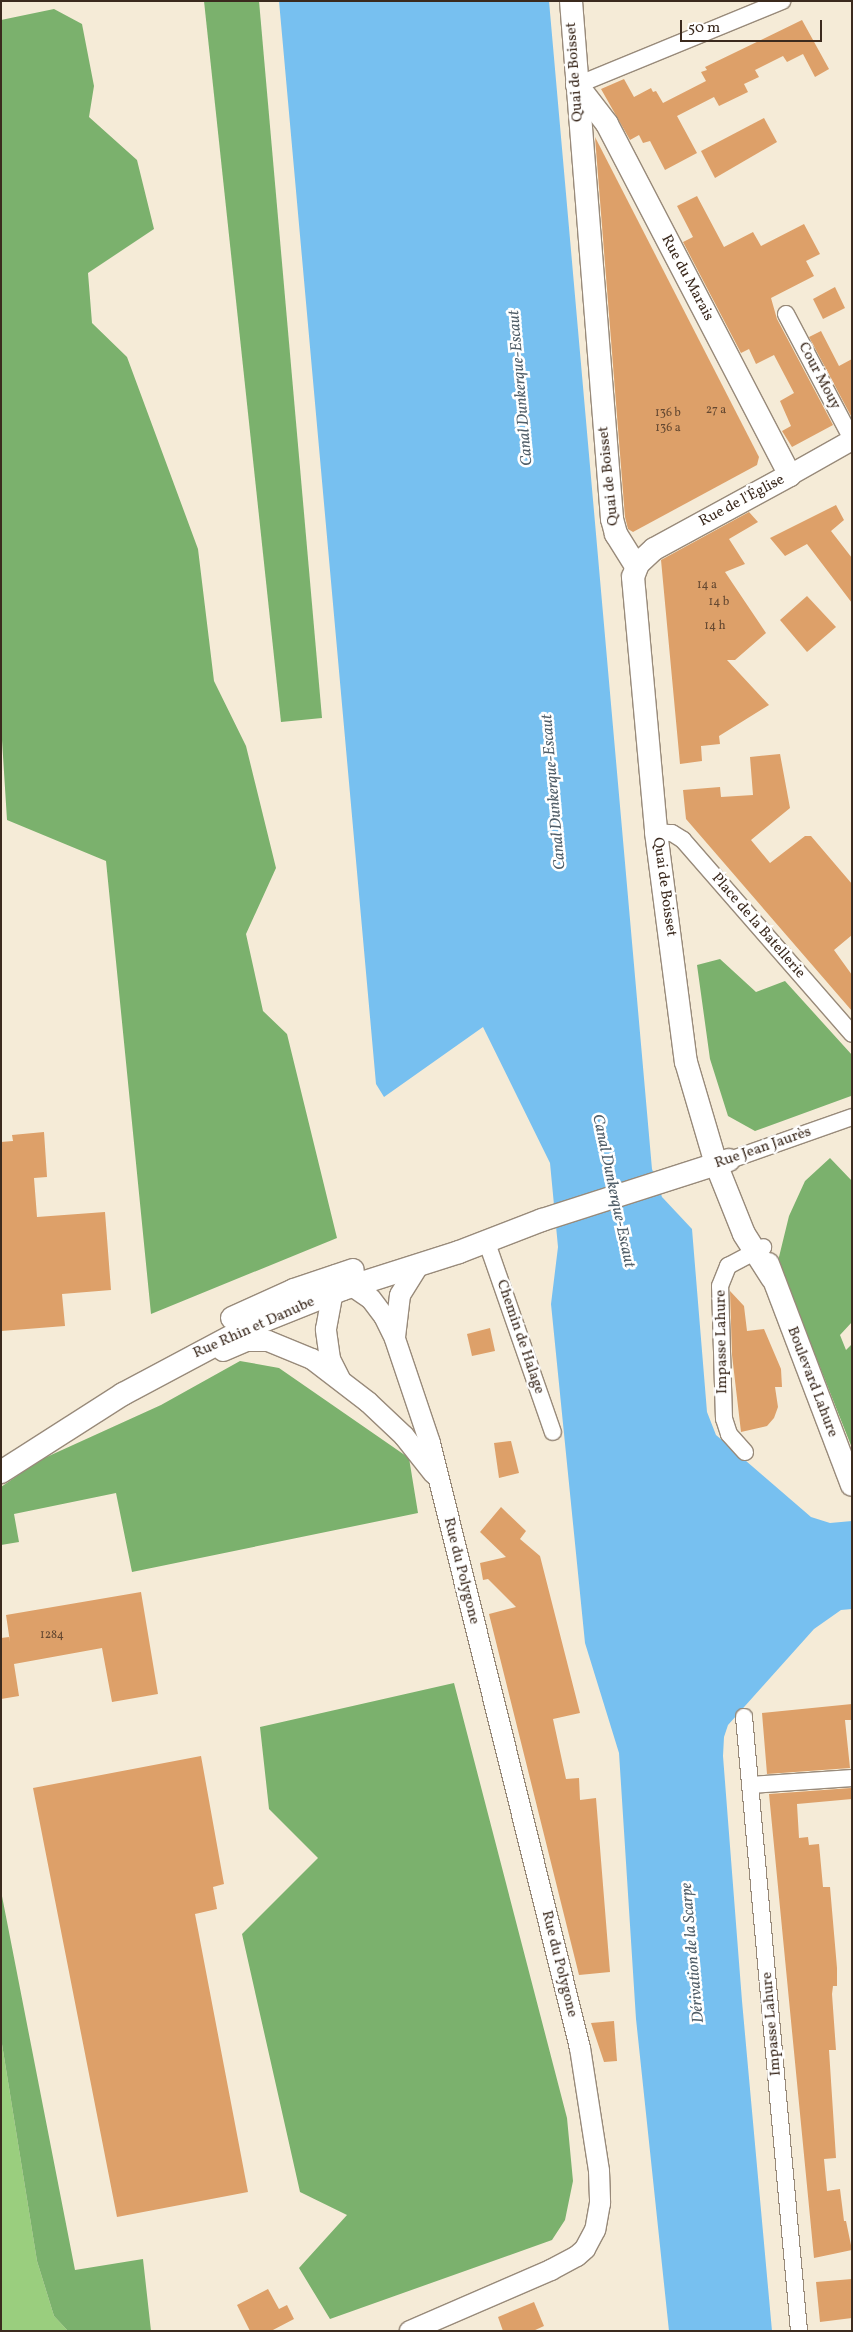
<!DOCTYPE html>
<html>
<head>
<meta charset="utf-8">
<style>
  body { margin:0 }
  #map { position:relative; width:853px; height:2332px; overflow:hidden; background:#f5ebd7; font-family:Vollkorn,serif }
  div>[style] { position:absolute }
  .green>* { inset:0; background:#9ace7e }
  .forest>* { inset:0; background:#7bb16d }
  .water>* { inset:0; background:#77c0f0 }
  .building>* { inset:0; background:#dda069 }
  .roads { filter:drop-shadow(1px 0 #988a7a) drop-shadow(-1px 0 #988a7a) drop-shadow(0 1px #988a7a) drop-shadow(0 -1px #988a7a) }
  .minor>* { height:16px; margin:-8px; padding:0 8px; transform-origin:8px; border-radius:8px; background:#fff }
  .tertiary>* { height:20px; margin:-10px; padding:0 10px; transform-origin:10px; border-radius:10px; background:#fff }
  .secondary>* { height:22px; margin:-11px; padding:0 11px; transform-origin:11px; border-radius:11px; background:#fff }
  span { translate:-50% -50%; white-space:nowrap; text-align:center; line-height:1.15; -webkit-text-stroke:5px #fff; paint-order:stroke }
  .number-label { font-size:12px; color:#644831 }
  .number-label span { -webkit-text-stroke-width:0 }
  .street-label { font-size:15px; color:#3b2a1e }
  .water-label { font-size:16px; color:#505e68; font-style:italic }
  .frame { position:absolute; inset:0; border:2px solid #3b2a1e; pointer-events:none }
  .scale { position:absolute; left:680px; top:20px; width:142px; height:22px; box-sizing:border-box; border:2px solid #3b2a1e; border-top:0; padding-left:6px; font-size:15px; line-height:18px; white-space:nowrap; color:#3b2a1e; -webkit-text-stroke:4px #fff; paint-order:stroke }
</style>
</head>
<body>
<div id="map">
  <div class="green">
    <div style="clip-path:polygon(1px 2038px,37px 2261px,54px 2316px,68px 2331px,1px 2331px)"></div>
  </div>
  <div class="forest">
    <div style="clip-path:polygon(204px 1px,259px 1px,322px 718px,281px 722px)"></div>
    <div style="clip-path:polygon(54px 9px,82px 24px,94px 86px,89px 117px,137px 160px,154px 229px,88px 273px,92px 323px,127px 357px,198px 549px,214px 681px,246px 746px,276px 868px,246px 934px,263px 1011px,287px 1034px,337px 1238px,151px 1314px,106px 861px,7px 820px,1px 724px,1px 20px)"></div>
    <div style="clip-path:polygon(720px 959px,756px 992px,785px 981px,852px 1055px,851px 1096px,755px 1131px,728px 1116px,710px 1059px,697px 965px)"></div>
    <div style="clip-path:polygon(830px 1158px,852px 1181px,852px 1322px,840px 1335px,846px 1350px,852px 1344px,852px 1448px,778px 1261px,789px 1216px,805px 1181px)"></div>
    <div style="clip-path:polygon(240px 1361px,279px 1368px,409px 1458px,418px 1513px,132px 1572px,116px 1493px,14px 1514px,19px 1542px,1px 1545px,1px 1487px,40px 1460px,161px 1405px)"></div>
    <div style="clip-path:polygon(454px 1683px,567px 2118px,573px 2181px,565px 2220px,552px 2240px,330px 2319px,299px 2268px,347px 2215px,300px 2192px,242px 1934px,318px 1858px,269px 1809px,260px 1727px)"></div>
    <div style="clip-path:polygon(1px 1891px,75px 2270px,143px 2259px,151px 2331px,68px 2331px,54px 2316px,37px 2261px,1px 2038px)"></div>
  </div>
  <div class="water">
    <div style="clip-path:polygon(279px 1px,549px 1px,652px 1169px,662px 1197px,692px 1229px,707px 1412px,716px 1435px,811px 1517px,830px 1523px,852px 1521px,852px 1609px,841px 1610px,814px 1629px,728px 1725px,724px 1737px,723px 1756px,742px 2001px,772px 2331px,669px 2331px,636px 2019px,619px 1753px,585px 1643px,551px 1304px,558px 1247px,550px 1163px,483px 1027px,384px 1097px,376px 1084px)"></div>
  </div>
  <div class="building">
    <div style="clip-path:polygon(802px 20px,829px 69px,815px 77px,803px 54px,787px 62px,783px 56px,755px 70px,759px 77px,744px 84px,748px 92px,719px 106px,714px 97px,677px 116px,697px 153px,665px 170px,650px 141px,643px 143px,639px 135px,630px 140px,601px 89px,624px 79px,634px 97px,651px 88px,653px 92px,656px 91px,663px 103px,706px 81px,701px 72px,707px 70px,705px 67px)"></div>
    <div style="clip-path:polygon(764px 118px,777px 142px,715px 178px,701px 151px)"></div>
    <div style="clip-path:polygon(595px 137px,759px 457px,757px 465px,633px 532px,628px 529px,625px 517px)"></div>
    <div style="clip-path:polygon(697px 196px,724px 247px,753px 232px,761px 246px,804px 224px,820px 254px,806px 261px,814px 276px,771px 298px,777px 319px,833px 425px,792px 447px,782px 431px,791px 426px,780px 401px,794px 393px,774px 355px,756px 364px,749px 349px,741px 353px,683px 242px,693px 237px,677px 206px)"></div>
    <div style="clip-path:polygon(835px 287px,845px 308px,823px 319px,813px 299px)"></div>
    <div style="clip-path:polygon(821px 331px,839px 366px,852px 359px,851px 416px,809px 337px)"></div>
    <div style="clip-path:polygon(836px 505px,844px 520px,831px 531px,852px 558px,852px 603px,807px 544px,785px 556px,770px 538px)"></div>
    <div style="clip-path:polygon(749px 512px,758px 522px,729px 539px,745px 564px,725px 572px,766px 633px,735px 660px,727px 660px,769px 705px,719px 736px,720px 744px,701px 746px,702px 761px,680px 764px,661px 560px)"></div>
    <div style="clip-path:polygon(807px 596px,836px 627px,807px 652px,780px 620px)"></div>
    <div style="clip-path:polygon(780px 754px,790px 808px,751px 840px,770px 863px,805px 836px,811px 836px,852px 884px,852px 935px,834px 950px,852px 975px,852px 1011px,686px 819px,683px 790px,720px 787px,721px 797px,753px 795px,750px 757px)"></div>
    <div style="clip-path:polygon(44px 1132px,47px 1177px,34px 1178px,37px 1217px,105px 1212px,111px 1290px,62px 1294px,65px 1326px,1px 1331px,1px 1142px,13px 1141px,12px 1135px)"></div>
    <div style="clip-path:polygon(730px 1291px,744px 1306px,747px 1331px,764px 1329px,781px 1369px,782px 1387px,775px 1387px,778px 1407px,774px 1418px,767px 1426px,741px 1432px,732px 1355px)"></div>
    <div style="clip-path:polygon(490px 1328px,495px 1351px,472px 1356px,467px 1334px)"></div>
    <div style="clip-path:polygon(511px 1441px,519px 1473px,499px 1478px,494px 1443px)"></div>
    <div style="clip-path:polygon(501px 1507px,526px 1531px,520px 1539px,540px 1556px,580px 1713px,553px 1719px,566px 1779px,579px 1778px,580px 1800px,596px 1798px,610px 1972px,579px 1975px,489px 1614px,516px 1607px,488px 1579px,483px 1580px,480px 1563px,506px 1557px,480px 1532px)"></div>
    <div style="clip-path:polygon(141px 1592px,158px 1694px,112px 1702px,102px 1648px,14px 1664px,19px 1696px,1px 1699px,1px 1638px,9px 1637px,10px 1642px,6px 1615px)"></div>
    <div style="clip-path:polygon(852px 1704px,852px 1720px,845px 1720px,850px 1768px,767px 1774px,762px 1713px)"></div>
    <div style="clip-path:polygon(201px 1756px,224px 1884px,213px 1887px,217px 1909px,195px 1914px,248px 2192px,117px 2217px,33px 1788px)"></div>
    <div style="clip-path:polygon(851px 1788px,852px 1799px,797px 1804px,799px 1838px,808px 1837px,809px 1845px,819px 1844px,823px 1887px,830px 1887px,837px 1968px,837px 1986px,833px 1986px,832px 1994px,836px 2050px,829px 2050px,836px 2158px,824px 2159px,827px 2191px,840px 2189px,844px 2221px,846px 2221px,852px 2250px,814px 2258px,769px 1794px)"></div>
    <div style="clip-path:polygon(614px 2021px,617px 2061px,604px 2062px,591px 2023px)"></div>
    <div style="clip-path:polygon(852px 2279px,852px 2318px,820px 2322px,816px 2282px)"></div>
    <div style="clip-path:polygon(268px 2289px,279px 2309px,287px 2305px,294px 2319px,271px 2331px,250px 2331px,237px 2305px)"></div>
    <div style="clip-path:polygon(534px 2302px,544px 2326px,533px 2331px,503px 2331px,498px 2317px)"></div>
  </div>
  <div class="roads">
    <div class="minor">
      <div style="left:577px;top:85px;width:222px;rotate:-22.3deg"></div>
      <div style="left:786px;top:314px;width:141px;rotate:62.2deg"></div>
      <div style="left:656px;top:832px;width:16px;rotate:4deg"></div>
      <div style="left:672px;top:833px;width:13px;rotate:32deg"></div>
      <div style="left:683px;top:840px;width:257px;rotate:48.9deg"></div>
      <div style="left:730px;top:1160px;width:129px;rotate:-19.4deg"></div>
      <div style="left:487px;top:1243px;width:200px;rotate:70.8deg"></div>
      <div style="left:745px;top:1452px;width:24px;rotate:-132deg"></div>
      <div style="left:729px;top:1434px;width:16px;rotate:-108deg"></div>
      <div style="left:724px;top:1419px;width:133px;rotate:-91.7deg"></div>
      <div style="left:720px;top:1286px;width:22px;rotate:-68deg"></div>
      <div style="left:728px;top:1266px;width:40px;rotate:-28deg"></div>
      <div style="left:744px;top:1717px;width:616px;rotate:84.88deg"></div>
      <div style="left:751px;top:1785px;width:101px;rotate:-4deg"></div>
    </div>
    <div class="tertiary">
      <div style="left:790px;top:475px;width:71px;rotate:-29.4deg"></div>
      <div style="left:395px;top:1337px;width:42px;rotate:-83.2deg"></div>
      <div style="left:400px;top:1295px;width:36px;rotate:-58deg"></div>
      <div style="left:223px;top:1351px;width:26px;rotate:-23deg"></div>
      <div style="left:247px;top:1341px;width:21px"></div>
      <div style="left:268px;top:1341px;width:48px;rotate:22.2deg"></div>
      <div style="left:312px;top:1359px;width:71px;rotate:37.5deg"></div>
      <div style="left:368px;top:1402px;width:50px;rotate:43.4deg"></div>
      <div style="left:404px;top:1436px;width:48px;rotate:51.7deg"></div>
      <div style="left:340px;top:1379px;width:22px;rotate:-117deg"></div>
      <div style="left:330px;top:1359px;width:30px;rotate:-98deg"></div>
      <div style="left:326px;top:1329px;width:55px;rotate:-79.5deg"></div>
      <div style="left:336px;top:1275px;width:42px;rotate:34.4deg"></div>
      <div style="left:371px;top:1299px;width:21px;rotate:53deg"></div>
      <div style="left:384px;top:1316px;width:25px;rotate:64deg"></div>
      <div style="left:395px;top:1339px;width:110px;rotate:71.4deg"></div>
      <div style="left:430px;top:1443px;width:623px;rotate:76.08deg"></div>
      <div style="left:580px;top:2048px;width:124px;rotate:81.2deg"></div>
      <div style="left:599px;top:2171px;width:32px;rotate:88deg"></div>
      <div style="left:600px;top:2203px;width:27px;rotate:100deg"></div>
      <div style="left:595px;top:2230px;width:21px;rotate:118deg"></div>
      <div style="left:585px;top:2249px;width:11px;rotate:139deg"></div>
      <div style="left:577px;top:2256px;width:30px;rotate:152deg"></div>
      <div style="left:551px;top:2270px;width:154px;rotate:156.6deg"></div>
    </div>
    <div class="secondary">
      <div style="left:571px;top:1px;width:520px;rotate:85.47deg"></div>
      <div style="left:612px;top:519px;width:16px;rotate:75deg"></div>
      <div style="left:616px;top:534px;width:38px;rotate:58deg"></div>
      <div style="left:577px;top:85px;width:49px;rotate:52.4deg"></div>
      <div style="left:607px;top:124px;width:396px;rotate:62.5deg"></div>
      <div style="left:790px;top:475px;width:155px;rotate:151.4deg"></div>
      <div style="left:654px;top:549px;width:22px;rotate:137deg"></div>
      <div style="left:638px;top:564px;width:14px;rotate:111deg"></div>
      <div style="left:633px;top:577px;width:256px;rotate:84.8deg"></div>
      <div style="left:656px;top:832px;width:232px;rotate:82.6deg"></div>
      <div style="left:686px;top:1062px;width:106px;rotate:73.6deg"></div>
      <div style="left:716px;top:1164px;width:75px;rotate:68.2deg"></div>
      <div style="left:744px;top:1234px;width:52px;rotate:57.5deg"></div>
      <div style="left:768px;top:1264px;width:236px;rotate:69.2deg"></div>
      <div style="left:232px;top:1318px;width:68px;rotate:-24.3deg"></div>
      <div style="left:294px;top:1290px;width:62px;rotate:-18.7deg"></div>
      <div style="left:1px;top:1472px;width:145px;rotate:-32.6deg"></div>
      <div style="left:123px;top:1394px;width:147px;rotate:-28deg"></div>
      <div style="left:253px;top:1325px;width:97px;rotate:-21.8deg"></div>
      <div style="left:343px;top:1289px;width:122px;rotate:-17.7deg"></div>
      <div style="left:459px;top:1252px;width:89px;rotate:-21.1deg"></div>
      <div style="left:542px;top:1220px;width:196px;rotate:-17.8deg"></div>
    </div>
  </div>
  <div class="number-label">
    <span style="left:716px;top:411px">27 a</span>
    <span style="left:668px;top:414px">136 b</span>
    <span style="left:668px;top:429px">136 a</span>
    <span style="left:707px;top:586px">14 a</span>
    <span style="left:719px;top:603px">14 b</span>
    <span style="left:715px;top:627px">14 h</span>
    <span style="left:52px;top:1636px">1284</span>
  </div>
  <div class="street-label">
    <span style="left:575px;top:72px;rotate:-94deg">Quai de Boisset</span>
    <span style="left:687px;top:278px;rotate:62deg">Rue du Marais</span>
    <span style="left:819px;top:376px;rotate:62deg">Cour Mouy</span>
    <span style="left:609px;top:476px;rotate:-96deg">Quai de Boisset</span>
    <span style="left:742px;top:501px;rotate:-28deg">Rue de l'Église</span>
    <span style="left:664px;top:887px;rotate:82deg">Quai de Boisset</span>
    <span style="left:758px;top:926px;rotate:49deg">Place de la Batellerie</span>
    <span style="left:763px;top:1148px;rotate:-19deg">Rue Jean Jaurès</span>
    <span style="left:254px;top:1328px;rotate:-24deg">Rue Rhin et Danube</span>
    <span style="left:520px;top:1337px;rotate:71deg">Chemin de Halage</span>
    <span style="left:722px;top:1342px;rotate:-91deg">Impasse Lahure</span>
    <span style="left:812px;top:1382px;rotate:69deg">Boulevard Lahure</span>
    <span style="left:461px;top:1571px;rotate:76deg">Rue du Polygone</span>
    <span style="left:559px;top:1964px;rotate:76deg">Rue du Polygone</span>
    <span style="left:772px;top:2024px;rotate:-95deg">Impasse Lahure</span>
  </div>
  <div class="water-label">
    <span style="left:521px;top:388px;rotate:-95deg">Canal Dunkerque-Escaut</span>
    <span style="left:554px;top:792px;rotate:-95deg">Canal Dunkerque-Escaut</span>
    <span style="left:613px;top:1191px;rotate:78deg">Canal Dunkerque-Escaut</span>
    <span style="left:693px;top:1953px;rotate:-95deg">Dérivation de la Scarpe</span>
  </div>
  <div class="frame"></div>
  <div class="scale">50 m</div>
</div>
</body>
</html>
